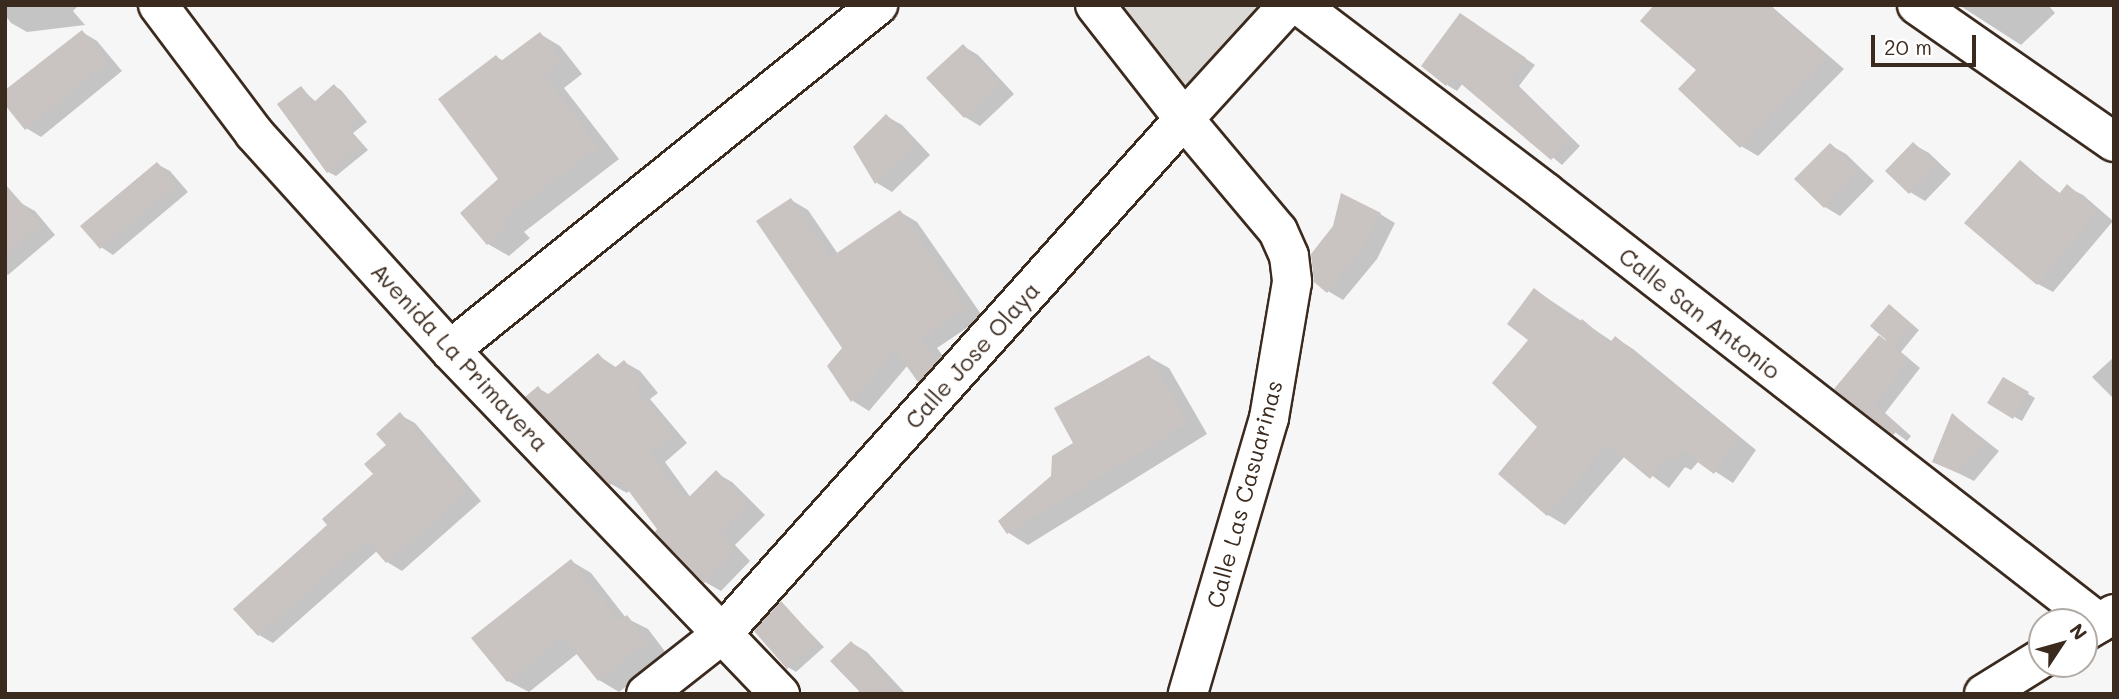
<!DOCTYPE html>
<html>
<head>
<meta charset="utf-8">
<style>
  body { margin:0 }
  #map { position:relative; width:2119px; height:699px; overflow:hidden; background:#f7f6f6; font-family:Mali,sans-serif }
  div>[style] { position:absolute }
  .green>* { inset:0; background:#dbd9d6 }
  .shadow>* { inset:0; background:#0003 }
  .building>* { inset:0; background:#c9c3c1 }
  .roads { filter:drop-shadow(2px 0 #3b2a1e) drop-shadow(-2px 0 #3b2a1e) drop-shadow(0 2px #3b2a1e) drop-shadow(0 -2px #3b2a1e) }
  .street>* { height:38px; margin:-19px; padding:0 19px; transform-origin:19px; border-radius:19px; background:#fff }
  .secondary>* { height:38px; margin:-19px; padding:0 19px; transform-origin:19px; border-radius:19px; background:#fff }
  span { translate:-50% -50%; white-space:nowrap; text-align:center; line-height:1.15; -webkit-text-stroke:7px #fff; paint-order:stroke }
  .street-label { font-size:23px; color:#3b2a1e }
  .frame { position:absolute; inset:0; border:7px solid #3b2a1e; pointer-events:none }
  .north { position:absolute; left:2028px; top:608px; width:70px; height:70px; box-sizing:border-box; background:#fff; border:2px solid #b1aaa5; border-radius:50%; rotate:54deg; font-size:19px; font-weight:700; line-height:28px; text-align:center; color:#3b2a1e }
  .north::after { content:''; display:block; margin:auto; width:24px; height:32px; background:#3b2a1e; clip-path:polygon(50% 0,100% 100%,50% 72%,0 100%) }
  .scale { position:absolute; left:1871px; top:35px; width:105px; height:32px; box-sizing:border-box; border:4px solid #3b2a1e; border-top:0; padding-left:9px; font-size:21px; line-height:24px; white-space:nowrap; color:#3b2a1e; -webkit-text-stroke:5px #fff; paint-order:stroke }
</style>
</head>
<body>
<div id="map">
  <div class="green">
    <div style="clip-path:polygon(1116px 5px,1261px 5px,1185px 94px)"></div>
  </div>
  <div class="shadow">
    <div style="clip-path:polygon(5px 5px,79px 5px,73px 11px,85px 25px,27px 32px,11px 23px,5px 15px)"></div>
    <div style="clip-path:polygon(1770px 5px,1844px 69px,1758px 156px,1741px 146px,1698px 70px)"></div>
    <div style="clip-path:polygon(1959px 5px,2048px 5px,2055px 13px,2021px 45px)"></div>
    <div style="clip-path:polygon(1471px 21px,1535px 65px,1519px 86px,1580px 146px,1562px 165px,1463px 83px,1457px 91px,1447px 85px)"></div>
    <div style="clip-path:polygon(82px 32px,97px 41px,122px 71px,41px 137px,26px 128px)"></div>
    <div style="clip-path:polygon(540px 34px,560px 46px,582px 74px,564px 88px,619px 159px,524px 232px,530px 238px,509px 256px,488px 244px,501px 180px,496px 57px,504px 61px)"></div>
    <div style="clip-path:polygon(963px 46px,978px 55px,1014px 94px,980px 126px,965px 117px)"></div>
    <div style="clip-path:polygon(334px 86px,341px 90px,367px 122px,353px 133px,368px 150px,336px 176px,328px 172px,301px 88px,316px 102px)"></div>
    <div style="clip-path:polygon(886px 116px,902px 125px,930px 155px,892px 192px,877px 183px,855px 147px)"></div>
    <div style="clip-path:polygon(1913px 144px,1929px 153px,1951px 174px,1925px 201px,1910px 192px)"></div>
    <div style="clip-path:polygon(1830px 145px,1846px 154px,1874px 181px,1840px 216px,1825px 207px)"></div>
    <div style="clip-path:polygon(2020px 162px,2061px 194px,2067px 187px,2083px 195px,2113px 221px,2053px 292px,2038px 284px)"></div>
    <div style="clip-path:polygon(157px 164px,170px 171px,188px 192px,113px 255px,101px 247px)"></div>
    <div style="clip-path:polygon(791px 200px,808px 210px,838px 254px,900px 212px,917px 222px,983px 317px,937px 348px,954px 371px,936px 391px,919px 381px,908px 365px,869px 411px,853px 401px,829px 366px,844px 348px)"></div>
    <div style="clip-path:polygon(19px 202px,35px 211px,55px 235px,8px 275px,5px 273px,5px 214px)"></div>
    <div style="clip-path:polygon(1380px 214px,1395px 223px,1377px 259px,1343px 300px,1328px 291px)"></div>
    <div style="clip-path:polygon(1535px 290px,1613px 342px,1616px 338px,1633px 349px,1756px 450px,1733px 483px,1699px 461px,1691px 470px,1685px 467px,1669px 488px,1625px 456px,1565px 525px,1548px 515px,1531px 340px)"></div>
    <div style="clip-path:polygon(1896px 311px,1919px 330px,1901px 352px,1920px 368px,1885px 413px,1911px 436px,1907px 441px,1837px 389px,1880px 337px,1886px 341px)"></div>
    <div style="clip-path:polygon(599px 356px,617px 368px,624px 362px,640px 371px,658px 393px,650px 399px,687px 443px,665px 462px,691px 498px,716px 473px,732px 482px,765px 515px,735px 545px,750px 561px,721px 591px,705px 582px,659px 530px,630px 490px,627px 493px,611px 484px,538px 388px,550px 395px)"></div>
    <div style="clip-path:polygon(1149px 357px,1169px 368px,1207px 434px,1028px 545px,1009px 533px,1000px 522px,1053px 476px,1076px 444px)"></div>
    <div style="clip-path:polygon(2113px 358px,2114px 358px,2114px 399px,2092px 377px)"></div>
    <div style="clip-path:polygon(2003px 379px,2035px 398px,2022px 421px,1989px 403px)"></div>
    <div style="clip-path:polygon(400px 415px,415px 423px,481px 501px,402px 571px,387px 562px,377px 551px,273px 643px,259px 635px,375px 474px)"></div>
    <div style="clip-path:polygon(1953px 415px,1999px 451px,1974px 481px,1934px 461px)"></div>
    <div style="clip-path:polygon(571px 561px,591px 573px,626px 618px,648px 629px,667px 654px,619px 692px,599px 680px,578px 653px,529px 692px,508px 681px)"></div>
    <div style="clip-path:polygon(781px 603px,824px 647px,796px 672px,788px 667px)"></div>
    <div style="clip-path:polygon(852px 643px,867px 652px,906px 694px,856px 694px,860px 690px)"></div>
  </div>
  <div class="building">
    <div style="clip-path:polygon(1654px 5px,1770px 5px,1828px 58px,1740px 148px,1678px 89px,1696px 70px,1640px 21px)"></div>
    <div style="clip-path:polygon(1460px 13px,1526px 58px,1510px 80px,1571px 139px,1551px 160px,1453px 77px,1446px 86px,1421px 66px)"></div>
    <div style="clip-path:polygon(82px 30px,108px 62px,25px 130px,5px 105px,5px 90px)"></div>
    <div style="clip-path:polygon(540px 32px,563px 62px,545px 76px,599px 147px,504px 219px,510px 226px,487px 245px,460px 213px,498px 179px,438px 99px,496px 55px,501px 61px)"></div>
    <div style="clip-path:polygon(963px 44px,1000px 84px,964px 118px,926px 78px)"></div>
    <div style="clip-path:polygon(334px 84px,360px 117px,347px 128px,361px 146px,327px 173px,277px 104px,301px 86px,314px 102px)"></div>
    <div style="clip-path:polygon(886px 114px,916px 145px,875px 184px,853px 147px)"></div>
    <div style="clip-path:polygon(1913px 142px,1937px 165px,1909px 194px,1885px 171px)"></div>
    <div style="clip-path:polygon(1830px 143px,1859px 171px,1824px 208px,1794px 179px)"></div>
    <div style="clip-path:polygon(2020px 160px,2059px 194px,2067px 184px,2098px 211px,2037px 285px,1964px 223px)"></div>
    <div style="clip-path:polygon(157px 162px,177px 185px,100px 249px,80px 226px)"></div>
    <div style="clip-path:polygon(5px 184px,41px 225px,5px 256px)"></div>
    <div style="clip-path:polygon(1341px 193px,1381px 213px,1361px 250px,1327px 293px,1314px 282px,1311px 254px,1333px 226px)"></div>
    <div style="clip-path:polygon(791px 198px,831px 257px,900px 210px,967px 307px,921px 338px,938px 360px,918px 382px,895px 350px,851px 402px,827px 366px,842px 348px,756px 221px)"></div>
    <div style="clip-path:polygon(1534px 288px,1579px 323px,1582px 319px,1610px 343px,1615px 336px,1739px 438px,1714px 474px,1681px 450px,1672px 461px,1667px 457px,1650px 479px,1608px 444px,1547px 516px,1498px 474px,1537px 427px,1492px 383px,1528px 340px,1507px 324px)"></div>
    <div style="clip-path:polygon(1889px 304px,1913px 325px,1894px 347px,1870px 326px)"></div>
    <div style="clip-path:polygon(1879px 335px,1909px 360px,1873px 405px,1900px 428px,1893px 435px,1834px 389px)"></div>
    <div style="clip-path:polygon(598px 353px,612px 370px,624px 360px,643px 383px,636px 389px,673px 434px,650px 453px,685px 501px,716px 470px,750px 505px,720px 535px,736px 551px,704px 583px,655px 532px,657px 529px,619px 478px,610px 485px,525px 397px,538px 386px,546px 396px)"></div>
    <div style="clip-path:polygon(1149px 355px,1188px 423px,1007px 534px,998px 521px,1051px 476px,1052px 456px,1073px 443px,1054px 408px)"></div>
    <div style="clip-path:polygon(2003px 377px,2029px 392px,2013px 419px,1987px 403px)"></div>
    <div style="clip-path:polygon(400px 412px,468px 492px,386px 563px,366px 540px,258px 636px,233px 609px,327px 525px,322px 519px,373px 474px,364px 464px,386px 445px,376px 434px)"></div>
    <div style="clip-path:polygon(1952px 413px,1985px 442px,1958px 473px,1932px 462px)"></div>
    <div style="clip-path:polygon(571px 559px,619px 621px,627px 615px,648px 642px,598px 681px,563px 637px,507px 682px,471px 638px)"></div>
    <div style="clip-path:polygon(781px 601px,818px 642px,787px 669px,754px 631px)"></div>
    <div style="clip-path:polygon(851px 641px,901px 694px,862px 694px,830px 661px)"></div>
  </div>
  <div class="roads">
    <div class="street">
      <div style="left:158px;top:5px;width:160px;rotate:53.1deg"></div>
      <div style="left:254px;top:133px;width:292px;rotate:47.9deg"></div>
      <div style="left:450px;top:350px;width:477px;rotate:46.2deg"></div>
      <div style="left:1299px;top:5px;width:309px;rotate:37.2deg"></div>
      <div style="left:1545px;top:192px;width:702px;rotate:37.88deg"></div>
      <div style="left:450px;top:350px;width:550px;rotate:-38.87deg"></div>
      <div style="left:646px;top:694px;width:95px;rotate:-38.2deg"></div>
      <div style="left:721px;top:635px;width:693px;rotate:-48.1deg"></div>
      <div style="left:1184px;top:119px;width:146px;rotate:50deg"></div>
      <div style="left:1278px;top:231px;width:27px;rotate:66deg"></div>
      <div style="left:1289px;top:256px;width:26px;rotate:83deg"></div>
      <div style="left:1292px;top:282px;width:138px;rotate:99.6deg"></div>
      <div style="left:1269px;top:418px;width:288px;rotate:106.4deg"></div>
    </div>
    <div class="secondary">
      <div style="left:1095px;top:5px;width:145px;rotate:52deg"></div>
      <div style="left:1184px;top:119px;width:154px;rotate:-47.6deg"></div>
      <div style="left:1917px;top:5px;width:240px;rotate:34.8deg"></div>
      <div style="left:2084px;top:632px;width:35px;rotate:-31deg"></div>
      <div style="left:1984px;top:694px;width:68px;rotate:-31.8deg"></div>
    </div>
  </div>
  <div class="street-label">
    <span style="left:1700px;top:313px;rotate:38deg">Calle San Antonio</span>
    <span style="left:972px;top:355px;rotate:-48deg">Calle Jose Olaya</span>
    <span style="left:460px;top:357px;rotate:47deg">Avenida La Primavera</span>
    <span style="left:1244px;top:494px;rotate:-75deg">Calle Las Casuarinas</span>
  </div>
  <div class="frame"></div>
  <div class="north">N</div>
  <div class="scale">20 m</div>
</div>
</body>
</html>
